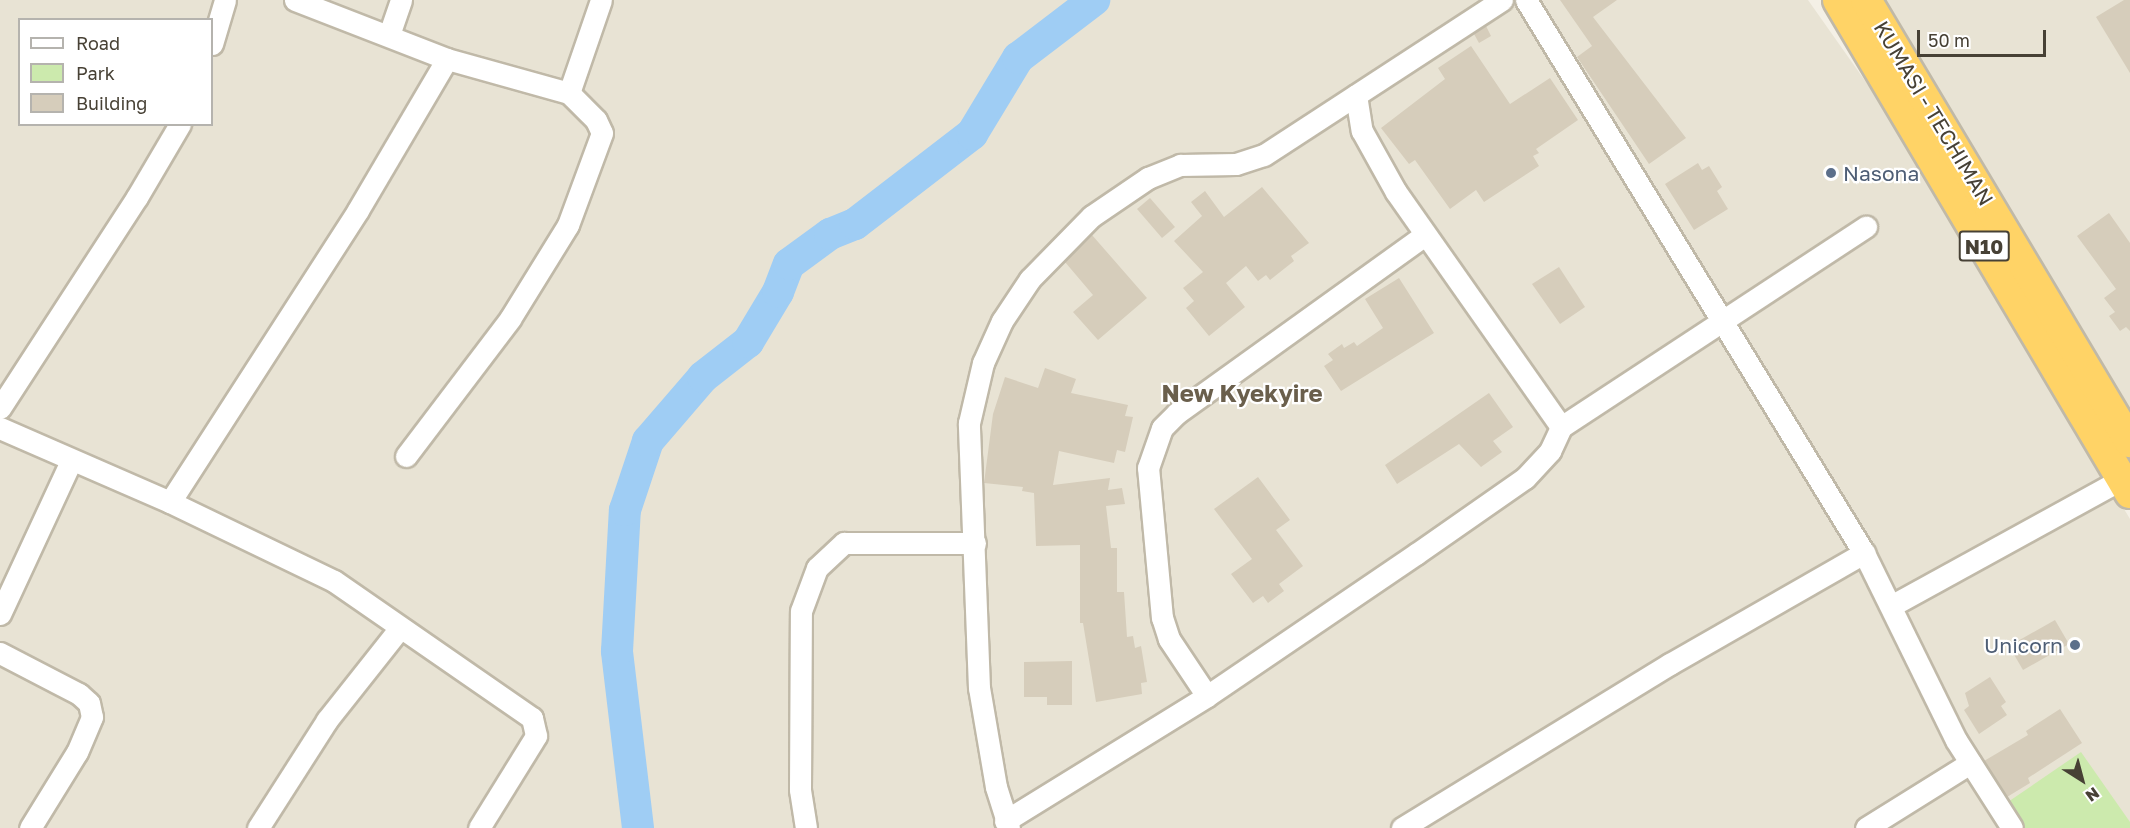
<!DOCTYPE html>
<html>
<head>
<meta charset="utf-8">
<style>
  body { margin:0 }
  #map { position:relative; width:2130px; height:828px; overflow:hidden; background:#f4f0e6; font-family:"Golos Text",sans-serif }
  div>[style] { position:absolute }
  .residential>* { inset:0; background:#e8e3d4 }
  .green>* { inset:0; background:#cceaad }
  .river>* { height:32px; margin:-16px; padding:0 16px; transform-origin:16px; border-radius:16px; background:#9fcdf4 }
  .building>* { inset:0; background:#d6cdbb }
  .roads { filter:drop-shadow(2px 0 #c0b9a8) drop-shadow(-2px 0 #c0b9a8) drop-shadow(0 2px #c0b9a8) drop-shadow(0 -2px #c0b9a8) }
  .minor>* { height:21px; margin:-10.5px; padding:0 10.5px; transform-origin:10.5px; border-radius:10.5px; background:#fff }
  .highway>* { height:30px; margin:-15px; padding:0 15px; transform-origin:15px; border-radius:15px; background:#ffd366 }
  .dots>* { width:16px; height:16px; translate:-50% -50%; box-sizing:border-box; border:3px solid #fff; border-radius:50% }
  span { translate:-50% -50%; white-space:nowrap; text-align:center; line-height:1.15; -webkit-text-stroke:4.5px #fff; paint-order:stroke }
  .shield-label span { padding:2px 4px; background:#fff; border:2px solid; border-radius:4px; -webkit-text-stroke-width:0 }
  .shield-label { font-size:20px; color:#474135; font-weight:700 }
  .street-label { font-size:21px; color:#474135 }
  .service-label { font-size:21px; color:#4e5e75 }
  .left { translate:0 -50%; text-align:left }
  .right { translate:-100% -50%; text-align:right }
  .quarter-label { font-size:24px; color:#6a5f4c; font-weight:700 }
  .legend { position:absolute; left:18px; top:18px; width:195px; height:108px; box-sizing:border-box; background:#fff; border:2px solid #b5b3ae; margin:0; padding:8px 10px; list-style:none; font-size:18px; color:#474135 }
  .legend li { display:flex; align-items:center; gap:12px; height:30px }
  .legend b { width:30px; border:2px solid #b5b3ae }
  .north { position:absolute; left:2052px; top:750px; width:60px; height:60px; -webkit-text-stroke:4px #fff; paint-order:stroke; rotate:144deg; font-size:16px; font-weight:700; line-height:24px; text-align:center; color:#474135 }
  .north::after { content:''; display:block; margin:auto; width:21px; height:27px; background:#474135; clip-path:polygon(50% 0,100% 100%,50% 72%,0 100%) }
  .scale { position:absolute; left:1917px; top:30px; width:129px; height:27px; box-sizing:border-box; border:3px solid #474135; border-top:0; padding-left:8px; font-size:18px; line-height:21px; white-space:nowrap; color:#474135; -webkit-text-stroke:4px #fff; paint-order:stroke }
</style>
</head>
<body>
<div id="map">
  <div class="residential">
    <div style="clip-path:polygon(evenodd,0 0,1808px 0,1887px 112px,2130px 519px,2130px 828px,0 828px,0 0,20px 20px,212px 20px,212px 124px,20px 124px,20px 20px)"></div>
    <div style="clip-path:polygon(1882px 0,2130px 0,2130px 414px)"></div>
  </div>
  <div class="green">
    <div style="clip-path:polygon(2081px 752px,2130px 822px,2130px 828px,2017px 828px,2002px 806px)"></div>
  </div>
  <div class="river">
    <div style="left:638px;top:828px;width:178px;rotate:-96.8deg"></div>
    <div style="left:617px;top:651px;width:141px;rotate:-86.8deg"></div>
    <div style="left:625px;top:510px;width:73px;rotate:-71.6deg"></div>
    <div style="left:648px;top:441px;width:84px;rotate:-49.3deg"></div>
    <div style="left:703px;top:377px;width:57px;rotate:-37.9deg"></div>
    <div style="left:748px;top:342px;width:58px;rotate:-59deg"></div>
    <div style="left:778px;top:292px;width:30px;rotate:-69deg"></div>
    <div style="left:789px;top:264px;width:51px;rotate:-36.2deg"></div>
    <div style="left:830px;top:234px;width:27px;rotate:-22deg"></div>
    <div style="left:855px;top:224px;width:148px;rotate:-37.6deg"></div>
    <div style="left:972px;top:134px;width:89px;rotate:-58.8deg"></div>
    <div style="left:1018px;top:58px;width:96px;rotate:-37.3deg"></div>
  </div>
  <div class="building">
    <div style="clip-path:polygon(1560px 0,1617px 0,1593px 17px,1686px 138px,1649px 164px,1577px 57px,1592px 46px)"></div>
    <div style="clip-path:polygon(2124px 0,2130px 0,2130px 73px,2096px 17px)"></div>
    <div style="clip-path:polygon(1486px 26px,1491px 36px,1479px 43px,1474px 34px)"></div>
    <div style="clip-path:polygon(1471px 46px,1510px 104px,1550px 78px,1578px 120px,1536px 149px,1539px 153px,1533px 156px,1539px 166px,1484px 202px,1476px 190px,1450px 209px,1415px 160px,1409px 164px,1381px 128px,1445px 79px,1438px 68px)"></div>
    <div style="clip-path:polygon(1698px 163px,1702px 170px,1709px 166px,1722px 187px,1717px 191px,1728px 209px,1694px 230px,1665px 184px)"></div>
    <div style="clip-path:polygon(1262px 187px,1309px 243px,1291px 256px,1294px 261px,1270px 280px,1266px 275px,1258px 281px,1246px 266px,1226px 283px,1245px 307px,1209px 336px,1186px 308px,1194px 301px,1183px 288px,1203px 272px,1174px 241px,1202px 216px,1191px 202px,1205px 191px,1224px 217px)"></div>
    <div style="clip-path:polygon(1150px 198px,1175px 227px,1162px 238px,1137px 209px)"></div>
    <div style="clip-path:polygon(2109px 213px,2130px 243px,2130px 331px,2126px 327px,2120px 331px,2109px 316px,2115px 312px,2104px 298px,2116px 289px,2077px 236px)"></div>
    <div style="clip-path:polygon(1092px 235px,1147px 298px,1098px 340px,1073px 312px,1093px 295px,1065px 262px)"></div>
    <div style="clip-path:polygon(1559px 267px,1585px 307px,1560px 324px,1532px 284px)"></div>
    <div style="clip-path:polygon(1399px 278px,1434px 333px,1341px 391px,1324px 366px,1333px 360px,1328px 354px,1342px 344px,1344px 348px,1354px 342px,1357px 346px,1383px 328px,1365px 299px)"></div>
    <div style="clip-path:polygon(1045px 368px,1076px 379px,1071px 393px,1128px 405px,1125px 416px,1133px 417px,1125px 452px,1117px 450px,1114px 463px,1059px 451px,1053px 485px,1110px 478px,1108px 490px,1122px 488px,1125px 504px,1106px 506px,1111px 548px,1117px 548px,1117px 592px,1124px 592px,1127px 637px,1133px 636px,1135px 648px,1141px 646px,1147px 682px,1141px 683px,1142px 694px,1096px 702px,1083px 623px,1080px 623px,1080px 545px,1036px 546px,1034px 493px,1022px 491px,1023px 487px,984px 483px,993px 414px,1005px 377px,1038px 388px)"></div>
    <div style="clip-path:polygon(1489px 393px,1513px 427px,1493px 441px,1502px 452px,1481px 467px,1459px 444px,1397px 484px,1385px 465px)"></div>
    <div style="clip-path:polygon(1258px 477px,1290px 520px,1276px 530px,1303px 566px,1279px 584px,1284px 591px,1268px 603px,1263px 596px,1253px 603px,1231px 574px,1252px 559px,1214px 509px)"></div>
    <div style="clip-path:polygon(2055px 620px,2069px 644px,2023px 670px,2009px 646px)"></div>
    <div style="clip-path:polygon(1072px 661px,1072px 705px,1047px 705px,1047px 697px,1024px 697px,1024px 662px)"></div>
    <div style="clip-path:polygon(1990px 677px,2006px 702px,2001px 706px,2007px 715px,1979px 734px,1964px 710px,1969px 706px,1965px 693px)"></div>
    <div style="clip-path:polygon(2060px 709px,2082px 743px,2028px 778px,2030px 783px,2007px 797px,1984px 761px,2028px 735px,2026px 731px)"></div>
  </div>
  <div class="roads">
    <div class="minor">
      <div style="left:295px;top:0;width:163px;rotate:21.2deg"></div>
      <div style="left:447px;top:59px;width:127px;rotate:15.6deg"></div>
      <div style="left:569px;top:93px;width:38px;rotate:45deg"></div>
      <div style="left:596px;top:120px;width:14px;rotate:65deg"></div>
      <div style="left:602px;top:133px;width:98px;rotate:110.3deg"></div>
      <div style="left:568px;top:225px;width:110px;rotate:121.7deg"></div>
      <div style="left:510px;top:319px;width:172px;rotate:127.2deg"></div>
      <div style="left:1526px;top:0;width:648px;rotate:58.57deg"></div>
      <div style="left:1864px;top:553px;width:208px;rotate:63.8deg"></div>
      <div style="left:1956px;top:740px;width:104px;rotate:57.5deg"></div>
      <div style="left:389px;top:35px;width:37px;rotate:-71deg"></div>
      <div style="left:212px;top:44px;width:46px;rotate:-73.5deg"></div>
      <div style="left:569px;top:93px;width:98px;rotate:-71deg"></div>
      <div style="left:1356px;top:95px;width:36px;rotate:81deg"></div>
      <div style="left:1362px;top:131px;width:70px;rotate:60.9deg"></div>
      <div style="left:1396px;top:192px;width:287px;rotate:54.9deg"></div>
      <div style="left:0;top:408px;width:252px;rotate:-57deg"></div>
      <div style="left:137px;top:197px;width:85px;rotate:-59.5deg"></div>
      <div style="left:0;top:428px;width:185px;rotate:23.5deg"></div>
      <div style="left:170px;top:502px;width:182px;rotate:25.7deg"></div>
      <div style="left:334px;top:581px;width:241px;rotate:34.7deg"></div>
      <div style="left:532px;top:718px;width:18px;rotate:77deg"></div>
      <div style="left:536px;top:736px;width:108px;rotate:121.8deg"></div>
      <div style="left:170px;top:502px;width:347px;rotate:-57.2deg"></div>
      <div style="left:358px;top:210px;width:175px;rotate:-59.5deg"></div>
      <div style="left:1891px;top:606px;width:264px;rotate:-28.8deg"></div>
      <div style="left:0;top:614px;width:169px;rotate:-65.1deg"></div>
      <div style="left:0;top:653px;width:89px;rotate:27.4deg"></div>
      <div style="left:79px;top:694px;width:13px;rotate:42deg"></div>
      <div style="left:89px;top:703px;width:14px;rotate:78deg"></div>
      <div style="left:92px;top:717px;width:38px;rotate:113deg"></div>
      <div style="left:77px;top:752px;width:89px;rotate:121.7deg"></div>
      <div style="left:1207px;top:696px;width:69px;rotate:-123.7deg"></div>
      <div style="left:1169px;top:639px;width:22px;rotate:-108deg"></div>
      <div style="left:1162px;top:618px;width:151px;rotate:-95.3deg"></div>
      <div style="left:1148px;top:468px;width:42px;rotate:-70.7deg"></div>
      <div style="left:1162px;top:428px;width:21px;rotate:-45deg"></div>
      <div style="left:1177px;top:413px;width:305px;rotate:-35.7deg"></div>
      <div style="left:1005px;top:821px;width:238px;rotate:-31.7deg"></div>
      <div style="left:1207px;top:696px;width:253px;rotate:-34.2deg"></div>
      <div style="left:1416px;top:554px;width:133px;rotate:-34.9deg"></div>
      <div style="left:1525px;top:478px;width:37px;rotate:-47deg"></div>
      <div style="left:1550px;top:451px;width:26px;rotate:-65deg"></div>
      <div style="left:1561px;top:427px;width:365px;rotate:-33.3deg"></div>
      <div style="left:258px;top:828px;width:128px;rotate:-57.4deg"></div>
      <div style="left:327px;top:720px;width:117px;rotate:-51.6deg"></div>
      <div style="left:806px;top:828px;width:39px;rotate:-99deg"></div>
      <div style="left:800px;top:789px;width:178px;rotate:-89.7deg"></div>
      <div style="left:801px;top:611px;width:46px;rotate:-69.6deg"></div>
      <div style="left:817px;top:568px;width:37px;rotate:-43deg"></div>
      <div style="left:844px;top:543px;width:131px"></div>
      <div style="left:1009px;top:828px;width:43px;rotate:-107.6deg"></div>
      <div style="left:996px;top:787px;width:100px;rotate:-99.7deg"></div>
      <div style="left:979px;top:688px;width:265px;rotate:-92.2deg"></div>
      <div style="left:969px;top:423px;width:62px;rotate:-76.9deg"></div>
      <div style="left:983px;top:363px;width:46px;rotate:-65.7deg"></div>
      <div style="left:1002px;top:321px;width:50px;rotate:-56.3deg"></div>
      <div style="left:1030px;top:279px;width:88px;rotate:-45.5deg"></div>
      <div style="left:1092px;top:216px;width:68px;rotate:-34.2deg"></div>
      <div style="left:1148px;top:178px;width:35px;rotate:-22deg"></div>
      <div style="left:1180px;top:165px;width:56px;rotate:-1deg"></div>
      <div style="left:1236px;top:164px;width:29px;rotate:-18deg"></div>
      <div style="left:1264px;top:155px;width:284px;rotate:-33.1deg"></div>
      <div style="left:1402px;top:828px;width:314px;rotate:-31.5deg"></div>
      <div style="left:1670px;top:664px;width:224px;rotate:-29.8deg"></div>
      <div style="left:1866px;top:828px;width:123px;rotate:-32deg"></div>
    </div>
    <div class="highway">
      <div style="left:1838px;top:0;width:573px;rotate:59.36deg"></div>
      <div style="left:1866px;top:0;width:515px;rotate:59.15deg"></div>
    </div>
  </div>
  <div class="dots">
    <div style="left:1831px;top:173px;background:#5c6f8a"></div>
    <div style="left:2075px;top:645px;background:#5c6f8a"></div>
  </div>
  <div class="shield-label">
    <span style="left:1984px;top:246px">N10</span>
  </div>
  <div class="street-label">
    <span style="left:1934px;top:113px;rotate:59deg">KUMASI - TECHIMAN</span>
  </div>
  <div class="service-label">
    <span class="left" style="left:1843px;top:173px">Nasona</span>
    <span class="right" style="left:2063px;top:645px">Unicorn</span>
  </div>
  <div class="quarter-label">
    <span style="left:1242px;top:393px">New Kyekyire</span>
  </div>
  <ul class="legend">
  <li><b style="height:8px;background:#fff"></b>Road</li>
  <li><b style="height:16px;background:#cceaad"></b>Park</li>
  <li><b style="height:16px;background:#d6cdbb"></b>Building</li>
  </ul>
  <div class="north">N</div>
  <div class="scale">50 m</div>
</div>
</body>
</html>
